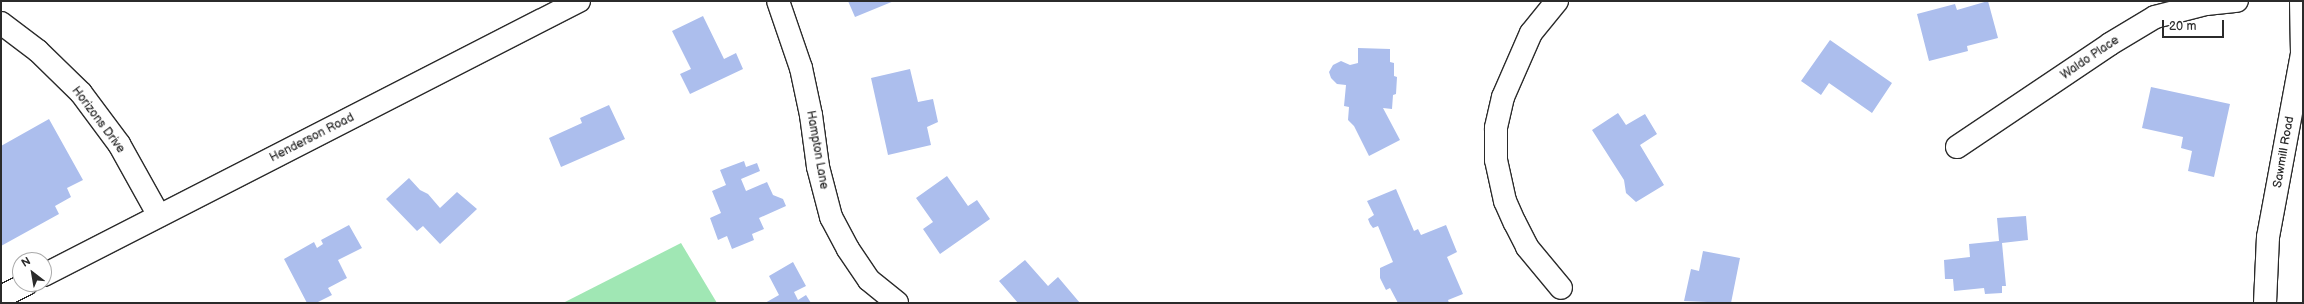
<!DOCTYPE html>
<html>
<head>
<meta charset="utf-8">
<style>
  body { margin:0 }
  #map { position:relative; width:2304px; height:304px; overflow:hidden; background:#fff; font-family:"Balsamiq Sans",sans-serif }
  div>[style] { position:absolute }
  .green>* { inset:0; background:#a0e7b4 }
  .building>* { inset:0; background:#acbeed }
  .roads { filter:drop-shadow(1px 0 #2b2b2b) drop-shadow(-1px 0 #2b2b2b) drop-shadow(0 1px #2b2b2b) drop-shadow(0 -1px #2b2b2b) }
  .minor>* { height:22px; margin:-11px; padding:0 11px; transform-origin:11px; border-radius:11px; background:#fff }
  .major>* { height:22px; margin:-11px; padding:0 11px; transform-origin:11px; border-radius:11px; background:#fff }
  span { translate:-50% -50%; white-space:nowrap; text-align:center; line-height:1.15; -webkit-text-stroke:3px #fff; paint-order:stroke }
  .street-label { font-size:12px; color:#2b2b2b }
  .frame { position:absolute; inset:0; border:2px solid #2b2b2b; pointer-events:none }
  .north { position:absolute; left:12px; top:252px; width:40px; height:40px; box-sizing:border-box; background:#fff; border:1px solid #aaa; border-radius:50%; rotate:329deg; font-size:11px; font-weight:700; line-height:16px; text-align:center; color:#2b2b2b }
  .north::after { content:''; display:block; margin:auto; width:14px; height:18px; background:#2b2b2b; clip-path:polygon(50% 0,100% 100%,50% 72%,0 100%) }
  .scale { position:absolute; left:2162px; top:20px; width:62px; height:18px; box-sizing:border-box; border:2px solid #2b2b2b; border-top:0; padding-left:5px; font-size:12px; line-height:14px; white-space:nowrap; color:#2b2b2b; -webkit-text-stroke:3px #fff; paint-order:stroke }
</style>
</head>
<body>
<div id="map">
  <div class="green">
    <div style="clip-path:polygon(681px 243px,717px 303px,563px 303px)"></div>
  </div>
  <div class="building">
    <div style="clip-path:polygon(848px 1px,894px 1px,855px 17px)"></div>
    <div style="clip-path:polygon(1988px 1px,1998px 38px,1967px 46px,1968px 51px,1929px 61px,1917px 14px,1955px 4px,1957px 10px)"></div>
    <div style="clip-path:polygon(703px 16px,724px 59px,736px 53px,743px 69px,690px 94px,680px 74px,691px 69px,672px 31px)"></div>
    <div style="clip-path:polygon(1830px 40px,1892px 83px,1872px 113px,1829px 83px,1821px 95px,1801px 81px)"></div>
    <div style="clip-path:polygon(1358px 48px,1390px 49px,1390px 62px,1394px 63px,1394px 76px,1397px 77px,1396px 94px,1393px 95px,1392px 109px,1383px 108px,1400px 140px,1369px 156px,1354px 126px,1348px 120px,1349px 107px,1344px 106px,1346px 85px,1337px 84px,1331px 78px,1329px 72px,1333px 65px,1341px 61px,1350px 65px,1358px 63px)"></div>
    <div style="clip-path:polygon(910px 69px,918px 102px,933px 99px,938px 122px,927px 127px,931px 145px,888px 155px,871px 78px)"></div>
    <div style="clip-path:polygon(2151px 87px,2230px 104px,2214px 177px,2188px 171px,2192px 151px,2181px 148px,2183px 137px,2142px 128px)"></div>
    <div style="clip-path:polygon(609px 105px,625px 139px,561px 167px,549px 138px,582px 123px,580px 118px)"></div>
    <div style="clip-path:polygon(1618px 113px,1626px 125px,1645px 114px,1657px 134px,1640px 145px,1664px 185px,1636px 202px,1626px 193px,1624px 180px,1592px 130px)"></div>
    <div style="clip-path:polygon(49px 119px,83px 180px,67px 188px,71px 197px,55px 206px,59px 214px,1px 246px,1px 146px)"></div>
    <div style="clip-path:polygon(744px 161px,746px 167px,757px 163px,760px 171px,741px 179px,746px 191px,767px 182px,773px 195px,783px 199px,786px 206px,759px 218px,764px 229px,752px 234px,754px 240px,732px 249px,727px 236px,718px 240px,710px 218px,721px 213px,712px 191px,726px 185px,720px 170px)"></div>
    <div style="clip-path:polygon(947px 176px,968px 206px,977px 200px,990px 219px,940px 254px,923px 229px,933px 222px,916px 198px)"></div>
    <div style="clip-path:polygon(409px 178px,420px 190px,428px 194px,440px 208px,457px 192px,477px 209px,440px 244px,423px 226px,417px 231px,386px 199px)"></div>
    <div style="clip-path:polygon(1396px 189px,1414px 231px,1418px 229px,1421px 235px,1446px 225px,1457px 252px,1447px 257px,1463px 294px,1448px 300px,1449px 303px,1398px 303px,1390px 288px,1386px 290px,1380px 278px,1380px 268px,1393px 262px,1378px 226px,1373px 228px,1370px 224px,1368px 219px,1374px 215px,1367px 201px)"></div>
    <div style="clip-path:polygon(2026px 216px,2028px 240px,2002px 243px,2006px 286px,2002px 286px,2002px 293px,1985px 294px,1984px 288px,1954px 291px,1953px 279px,1945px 279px,1944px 260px,1970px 257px,1969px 244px,1999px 241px,1997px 218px)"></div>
    <div style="clip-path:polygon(349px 225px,362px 248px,338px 260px,347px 278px,328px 288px,332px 295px,316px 303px,307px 303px,284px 259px,314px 242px,317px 248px,323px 244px,321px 240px)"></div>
    <div style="clip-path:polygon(1703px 251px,1740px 258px,1731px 303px,1684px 301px,1691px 269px,1699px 271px)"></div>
    <div style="clip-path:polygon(1025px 260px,1048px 286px,1058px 277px,1080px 303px,1018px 303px,999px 281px)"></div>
    <div style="clip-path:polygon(793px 262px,806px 286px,794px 292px,798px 300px,806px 295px,811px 303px,765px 303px,779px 295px,769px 276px)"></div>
  </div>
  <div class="roads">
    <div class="minor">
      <div style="left:778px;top:1px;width:71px;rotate:71.1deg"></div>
      <div style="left:801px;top:68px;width:48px;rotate:78deg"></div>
      <div style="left:811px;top:115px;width:52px;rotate:82.3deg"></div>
      <div style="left:818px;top:167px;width:52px;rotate:75.4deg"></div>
      <div style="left:831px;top:217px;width:36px;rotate:62deg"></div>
      <div style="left:848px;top:249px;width:37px;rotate:56deg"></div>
      <div style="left:869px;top:280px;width:36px;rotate:39deg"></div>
      <div style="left:1557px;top:1px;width:41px;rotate:129.1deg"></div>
      <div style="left:1531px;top:33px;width:70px;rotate:113.6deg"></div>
      <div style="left:1503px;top:97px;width:32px;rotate:103deg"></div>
      <div style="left:1496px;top:128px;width:32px;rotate:90deg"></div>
      <div style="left:1496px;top:160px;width:42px;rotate:77.6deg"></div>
      <div style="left:1505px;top:201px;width:24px;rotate:66deg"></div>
      <div style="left:1515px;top:223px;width:27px;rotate:63deg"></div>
      <div style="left:1527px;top:247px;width:53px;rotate:50.3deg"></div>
      <div style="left:1px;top:23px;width:46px;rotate:37.1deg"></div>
      <div style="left:38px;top:51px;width:60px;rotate:44.3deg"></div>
      <div style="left:81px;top:93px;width:64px;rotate:53.3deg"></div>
      <div style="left:119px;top:144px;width:82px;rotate:60.9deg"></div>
      <div style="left:1957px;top:147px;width:184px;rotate:-33.9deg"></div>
      <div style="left:2110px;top:44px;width:52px;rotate:-31deg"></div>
      <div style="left:2155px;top:17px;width:53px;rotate:-14.3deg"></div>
      <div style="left:2206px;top:4px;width:31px;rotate:-6deg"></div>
      <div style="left:2265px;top:303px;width:66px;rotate:-87.4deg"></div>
      <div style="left:2268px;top:237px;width:187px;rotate:-79.5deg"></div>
      <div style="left:2302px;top:53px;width:52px;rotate:-91.1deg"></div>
    </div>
    <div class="major">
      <div style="left:44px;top:275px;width:601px;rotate:-27.12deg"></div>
      <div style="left:1px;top:297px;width:28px;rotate:-27deg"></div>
    </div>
  </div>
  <div class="street-label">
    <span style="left:2090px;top:58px;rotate:-34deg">Waldo Place</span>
    <span style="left:98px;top:120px;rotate:53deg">Horizons Drive</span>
    <span style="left:312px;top:138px;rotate:-27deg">Henderson Road</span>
    <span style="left:817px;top:150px;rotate:80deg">Hampton Lane</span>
    <span style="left:2284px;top:152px;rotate:-80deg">Sawmill Road</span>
  </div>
  <div class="frame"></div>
  <div class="north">N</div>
  <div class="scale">20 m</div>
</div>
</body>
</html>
